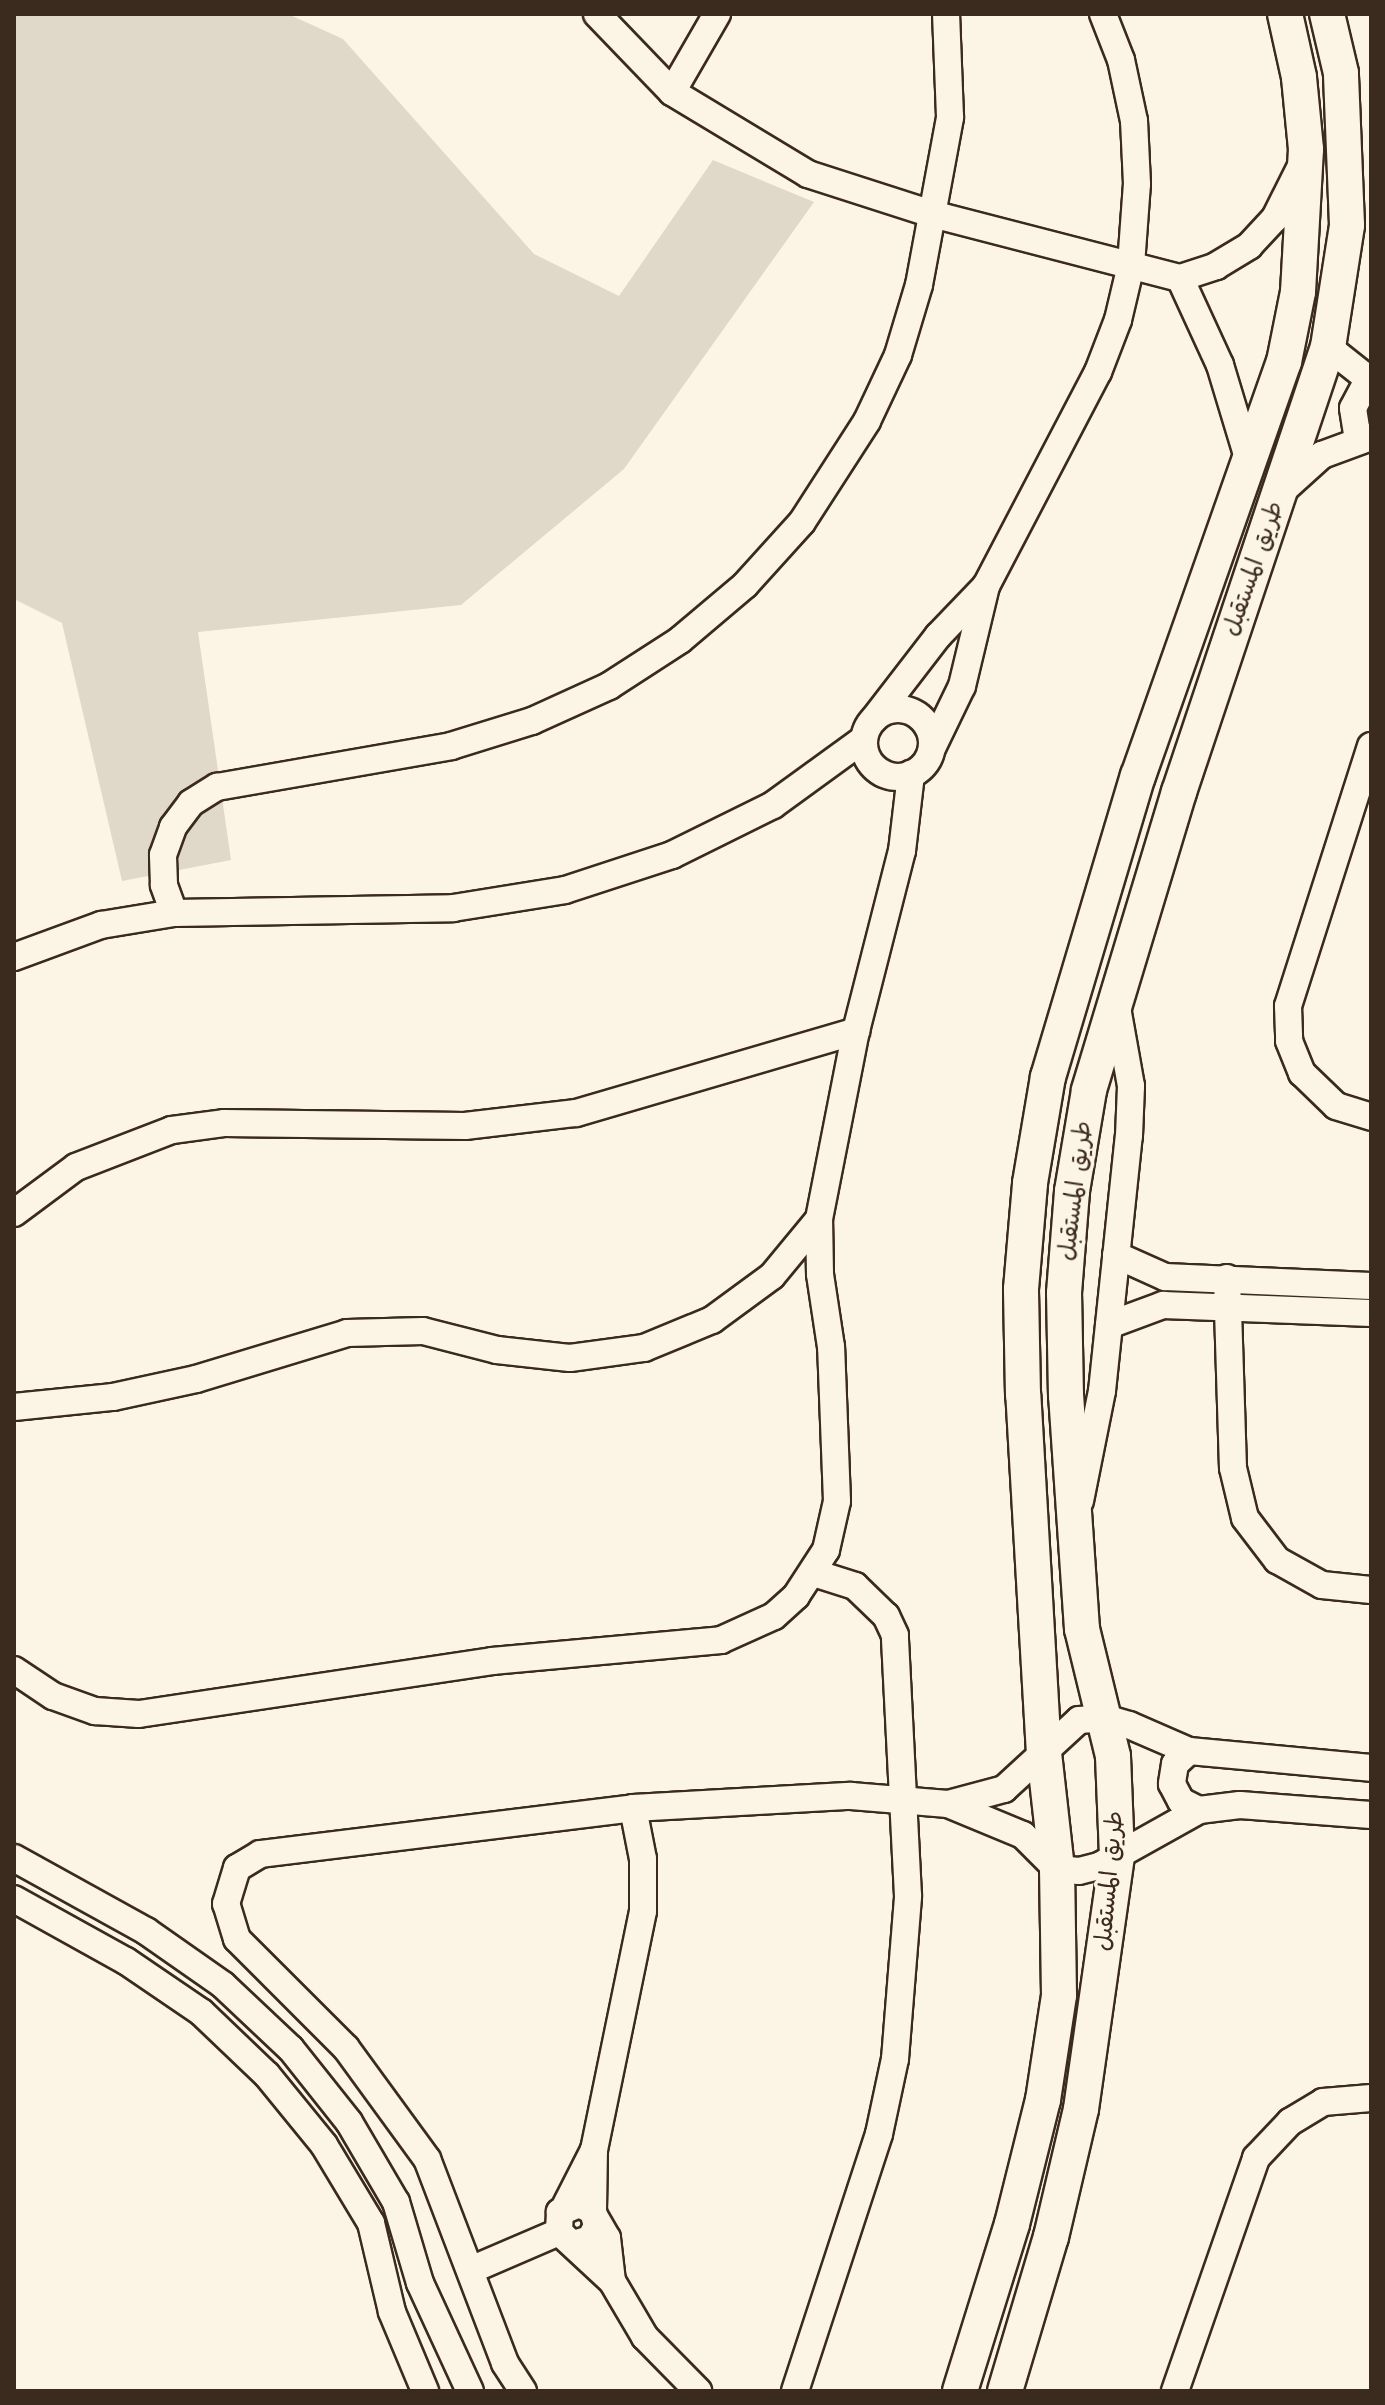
<!DOCTYPE html>
<html>
<head>
<meta charset="utf-8">
<style>
  body { margin:0 }
  #map { position:relative; width:1385px; height:2405px; overflow:hidden; background:#fcf5e5; font-family:Kalam,"Playpen Sans Arabic",sans-serif }
  div>[style] { position:absolute }
  .green>* { inset:0; background:#e0d8c8 }
  .roads { filter:drop-shadow(2px 0 #3b2a1e) drop-shadow(-2px 0 #3b2a1e) drop-shadow(0 2px #3b2a1e) drop-shadow(0 -2px #3b2a1e) }
  .minor>* { height:26px; margin:-13px; padding:0 13px; transform-origin:13px; border-radius:13px; background:#fcf5e5 }
  .minor>.ring { margin:-13px; padding:0; box-sizing:content-box; background:none; border:26px solid #fcf5e5; border-radius:50% }
  .major>* { height:34px; margin:-17px; padding:0 17px; transform-origin:17px; border-radius:17px; background:#fcf5e5 }
  span { translate:-50% -50%; white-space:nowrap; text-align:center; line-height:1.15; -webkit-text-stroke:7px #fcf5e5; paint-order:stroke }
  .street-label { font-size:24px; color:#3b2a1e }
  .frame { position:absolute; inset:0; border:16px solid #3b2a1e; pointer-events:none }
</style>
</head>
<body>
<div id="map">
  <div class="green">
    <div style="clip-path:polygon(14px 14px,288px 14px,343px 39px,534px 254px,619px 296px,713px 160px,814px 202px,624px 469px,461px 605px,198px 632px,231px 860px,122px 881px,62px 623px,14px 599px)"></div>
  </div>
  <div class="roads">
    <div class="minor">
      <div style="left:597px;top:14px;width:108px;rotate:46.1deg"></div>
      <div style="left:672px;top:92px;width:159px;rotate:31.1deg"></div>
      <div style="left:808px;top:174px;width:130px;rotate:17.9deg"></div>
      <div style="left:932px;top:214px;width:256px;rotate:14.5deg"></div>
      <div style="left:1180px;top:278px;width:38px;rotate:-18deg"></div>
      <div style="left:1216px;top:266px;width:39px;rotate:-31deg"></div>
      <div style="left:1249px;top:246px;width:38px;rotate:-47deg"></div>
      <div style="left:1275px;top:218px;width:56px;rotate:-63.4deg"></div>
      <div style="left:672px;top:92px;width:90px;rotate:-60deg"></div>
      <div style="left:1180px;top:278px;width:96px;rotate:65.3deg"></div>
      <div style="left:1220px;top:365px;width:100px;rotate:73.2deg"></div>
      <div style="left:1328px;top:347px;width:55px;rotate:38.3deg"></div>
      <div style="left:1358px;top:440px;width:32px;rotate:-99deg"></div>
      <div style="left:1353px;top:408px;width:32px;rotate:-62deg"></div>
      <div style="left:1282px;top:491px;width:54px;rotate:-42deg"></div>
      <div style="left:1322px;top:455px;width:52px;rotate:-20.2deg"></div>
      <div class="ring" style="left:864px;top:709px;width:42px;height:42px"></div>
      <div style="left:874px;top:719px;width:105px;rotate:-52.4deg"></div>
      <div style="left:938px;top:636px;width:69px;rotate:-46.2deg"></div>
      <div style="left:986px;top:586px;width:242px;rotate:-62.4deg"></div>
      <div style="left:1098px;top:372px;width:56px;rotate:-69deg"></div>
      <div style="left:1118px;top:320px;width:57px;rotate:-76.7deg"></div>
      <div style="left:1131px;top:265px;width:81px;rotate:-85.8deg"></div>
      <div style="left:1137px;top:184px;width:63px;rotate:-92.7deg"></div>
      <div style="left:1134px;top:121px;width:62px;rotate:-102deg"></div>
      <div style="left:1121px;top:60px;width:49px;rotate:-111.4deg"></div>
      <div style="left:1371px;top:746px;width:273px;rotate:107.7deg"></div>
      <div style="left:1288px;top:1006px;width:35px;rotate:88deg"></div>
      <div style="left:1289px;top:1041px;width:35px;rotate:68deg"></div>
      <div style="left:1302px;top:1073px;width:47px;rotate:44.1deg"></div>
      <div style="left:1336px;top:1106px;width:37px;rotate:17deg"></div>
      <div style="left:932px;top:748px;width:69px;rotate:-64.2deg"></div>
      <div style="left:962px;top:686px;width:103px;rotate:-76.5deg"></div>
      <div style="left:174px;top:913px;width:30px;rotate:-110deg"></div>
      <div style="left:164px;top:885px;width:30px;rotate:-92deg"></div>
      <div style="left:163px;top:855px;width:30px;rotate:-70deg"></div>
      <div style="left:173px;top:827px;width:30px;rotate:-53deg"></div>
      <div style="left:191px;top:803px;width:31px;rotate:-32deg"></div>
      <div style="left:217px;top:787px;width:238px;rotate:-9.9deg"></div>
      <div style="left:451px;top:746px;width:85px;rotate:-17.2deg"></div>
      <div style="left:532px;top:721px;width:85px;rotate:-24.4deg"></div>
      <div style="left:609px;top:686px;width:85px;rotate:-32.9deg"></div>
      <div style="left:680px;top:640px;width:85px;rotate:-40.2deg"></div>
      <div style="left:745px;top:585px;width:85px;rotate:-47.9deg"></div>
      <div style="left:802px;top:522px;width:120px;rotate:-57.2deg"></div>
      <div style="left:867px;top:421px;width:73px;rotate:-64.8deg"></div>
      <div style="left:898px;top:355px;width:73px;rotate:-73.3deg"></div>
      <div style="left:919px;top:285px;width:171px;rotate:-79.5deg"></div>
      <div style="left:950px;top:117px;width:103px;rotate:-92.2deg"></div>
      <div style="left:14px;top:957px;width:93px;rotate:-20.2deg"></div>
      <div style="left:101px;top:925px;width:74px;rotate:-9.3deg"></div>
      <div style="left:174px;top:913px;width:279px;rotate:-1deg"></div>
      <div style="left:453px;top:908px;width:113px;rotate:-9.1deg"></div>
      <div style="left:565px;top:890px;width:113px;rotate:-18.1deg"></div>
      <div style="left:672px;top:855px;width:113px;rotate:-26.3deg"></div>
      <div style="left:773px;top:805px;width:112px;rotate:-36deg"></div>
      <div style="left:14px;top:1213px;width:77px;rotate:-36.6deg"></div>
      <div style="left:76px;top:1167px;width:103px;rotate:-21.1deg"></div>
      <div style="left:172px;top:1130px;width:52px;rotate:-7.7deg"></div>
      <div style="left:224px;top:1123px;width:241px;rotate:0.7deg"></div>
      <div style="left:465px;top:1126px;width:112px;rotate:-6.7deg"></div>
      <div style="left:576px;top:1113px;width:292px;rotate:-16.3deg"></div>
      <div style="left:1116px;top:1255px;width:54px;rotate:24.2deg"></div>
      <div style="left:1165px;top:1277px;width:206px;rotate:2.5deg"></div>
      <div style="left:1227px;top:1278px;width:190px;rotate:88.2deg"></div>
      <div style="left:1233px;top:1468px;width:51px;rotate:76.5deg"></div>
      <div style="left:1245px;top:1518px;width:53px;rotate:52.7deg"></div>
      <div style="left:1277px;top:1560px;width:51px;rotate:29.1deg"></div>
      <div style="left:1322px;top:1585px;width:49px;rotate:5.8deg"></div>
      <div style="left:1109px;top:1325px;width:58px;rotate:-20.3deg"></div>
      <div style="left:1163px;top:1305px;width:208px;rotate:2.2deg"></div>
      <div style="left:14px;top:1407px;width:100px;rotate:-5.8deg"></div>
      <div style="left:113px;top:1397px;width:85px;rotate:-12.2deg"></div>
      <div style="left:196px;top:1379px;width:158px;rotate:-16.9deg"></div>
      <div style="left:347px;top:1333px;width:76px;rotate:-1.5deg"></div>
      <div style="left:423px;top:1331px;width:76px;rotate:14.4deg"></div>
      <div style="left:497px;top:1350px;width:73px;rotate:6.3deg"></div>
      <div style="left:570px;top:1358px;width:75px;rotate:-7.7deg"></div>
      <div style="left:644px;top:1348px;width:74px;rotate:-22.4deg"></div>
      <div style="left:712px;top:1320px;width:74px;rotate:-36.3deg"></div>
      <div style="left:772px;top:1276px;width:74px;rotate:-50.5deg"></div>
      <div style="left:1080px;top:1501px;width:112px;rotate:-78.7deg"></div>
      <div style="left:1102px;top:1391px;width:256px;rotate:-84deg"></div>
      <div style="left:1129px;top:1136px;width:50px;rotate:-87.7deg"></div>
      <div style="left:1131px;top:1086px;width:85px;rotate:-100.1deg"></div>
      <div style="left:14px;top:1670px;width:47px;rotate:33.7deg"></div>
      <div style="left:53px;top:1696px;width:45px;rotate:19.7deg"></div>
      <div style="left:95px;top:1711px;width:44px;rotate:3.9deg"></div>
      <div style="left:139px;top:1714px;width:357px;rotate:-8.5deg"></div>
      <div style="left:492px;top:1661px;width:230px;rotate:-5.2deg"></div>
      <div style="left:721px;top:1640px;width:58px;rotate:-24.4deg"></div>
      <div style="left:774px;top:1616px;width:30px;rotate:-42deg"></div>
      <div style="left:796px;top:1596px;width:55px;rotate:-56.9deg"></div>
      <div style="left:826px;top:1550px;width:50px;rotate:-77.3deg"></div>
      <div style="left:837px;top:1501px;width:154px;rotate:-92.2deg"></div>
      <div style="left:831px;top:1347px;width:74px;rotate:-98.6deg"></div>
      <div style="left:820px;top:1274px;width:55px;rotate:-91deg"></div>
      <div style="left:819px;top:1219px;width:192px;rotate:-78.9deg"></div>
      <div style="left:856px;top:1031px;width:186px;rotate:-75.7deg"></div>
      <div style="left:902px;top:851px;width:78px;rotate:-83.3deg"></div>
      <div style="left:1189px;top:1751px;width:19px;rotate:137deg"></div>
      <div style="left:1175px;top:1764px;width:20px;rotate:99deg"></div>
      <div style="left:1172px;top:1784px;width:19px;rotate:62deg"></div>
      <div style="left:1181px;top:1801px;width:20px;rotate:27deg"></div>
      <div style="left:948px;top:1804px;width:58px;rotate:-15deg"></div>
      <div style="left:1004px;top:1789px;width:102px;rotate:-42.6deg"></div>
      <div style="left:1079px;top:1720px;width:26px;rotate:-4deg"></div>
      <div style="left:1105px;top:1718px;width:25px;rotate:16deg"></div>
      <div style="left:1129px;top:1725px;width:65px;rotate:23.4deg"></div>
      <div style="left:1189px;top:1751px;width:183px;rotate:5.3deg"></div>
      <div style="left:14px;top:1858px;width:151px;rotate:28.9deg"></div>
      <div style="left:146px;top:1931px;width:94px;rotate:35deg"></div>
      <div style="left:223px;top:1985px;width:93px;rotate:43.3deg"></div>
      <div style="left:291px;top:2049px;width:93px;rotate:51.5deg"></div>
      <div style="left:349px;top:2122px;width:93px;rotate:59.6deg"></div>
      <div style="left:396px;top:2202px;width:84px;rotate:73.5deg"></div>
      <div style="left:420px;top:2283px;width:119px;rotate:65.2deg"></div>
      <div style="left:14px;top:1899px;width:128px;rotate:29deg"></div>
      <div style="left:126px;top:1961px;width:91px;rotate:34.2deg"></div>
      <div style="left:201px;top:2012px;width:91px;rotate:43.7deg"></div>
      <div style="left:267px;top:2075px;width:90px;rotate:50.8deg"></div>
      <div style="left:324px;top:2145px;width:91px;rotate:58.9deg"></div>
      <div style="left:371px;top:2223px;width:91px;rotate:76.7deg"></div>
      <div style="left:392px;top:2312px;width:86px;rotate:67.3deg"></div>
      <div style="left:565px;top:2207px;width:64px;rotate:-63deg"></div>
      <div style="left:593px;top:2211px;width:61px;rotate:-89.1deg"></div>
      <div style="left:594px;top:2150px;width:244px;rotate:-78.4deg"></div>
      <div style="left:643px;top:1911px;width:52px;rotate:-90deg"></div>
      <div style="left:643px;top:1859px;width:52px;rotate:-101.1deg"></div>
      <div style="left:596px;top:2219px;width:22px;rotate:60deg"></div>
      <div style="left:607px;top:2238px;width:43px;rotate:83.4deg"></div>
      <div style="left:577px;top:2243px;width:14px;rotate:-17deg"></div>
      <div style="left:590px;top:2239px;width:15px;rotate:-62deg"></div>
      <div style="left:597px;top:2226px;width:16px;rotate:-105deg"></div>
      <div style="left:593px;top:2211px;width:16px;rotate:-153deg"></div>
      <div style="left:579px;top:2204px;width:21px;rotate:157deg"></div>
      <div style="left:560px;top:2212px;width:20px;rotate:93deg"></div>
      <div style="left:559px;top:2232px;width:72px;rotate:42.8deg"></div>
      <div style="left:612px;top:2281px;width:65px;rotate:59.5deg"></div>
      <div style="left:645px;top:2337px;width:76px;rotate:45.5deg"></div>
      <div style="left:473px;top:2269px;width:94px;rotate:-23.3deg"></div>
      <div style="left:523px;top:2391px;width:33px;rotate:-123deg"></div>
      <div style="left:505px;top:2363px;width:218px;rotate:-110.9deg"></div>
      <div style="left:427px;top:2159px;width:137px;rotate:-126.1deg"></div>
      <div style="left:346px;top:2048px;width:154px;rotate:-135deg"></div>
      <div style="left:237px;top:1939px;width:37px;rotate:-107deg"></div>
      <div style="left:226px;top:1904px;width:38px;rotate:-73deg"></div>
      <div style="left:237px;top:1868px;width:27px;rotate:-31deg"></div>
      <div style="left:260px;top:1854px;width:376px;rotate:-7deg"></div>
      <div style="left:633px;top:1808px;width:218px;rotate:-3.2deg"></div>
      <div style="left:851px;top:1796px;width:97px;rotate:4.7deg"></div>
      <div style="left:948px;top:1804px;width:81px;rotate:22.5deg"></div>
      <div style="left:1023px;top:1835px;width:48px;rotate:45deg"></div>
      <div style="left:1057px;top:1869px;width:22px;rotate:5deg"></div>
      <div style="left:1079px;top:1871px;width:21px;rotate:-14deg"></div>
      <div style="left:1099px;top:1866px;width:115px;rotate:-29.2deg"></div>
      <div style="left:1199px;top:1810px;width:41px;rotate:-7deg"></div>
      <div style="left:1240px;top:1805px;width:131px;rotate:4.4deg"></div>
      <div style="left:795px;top:2391px;width:270px;rotate:-71.9deg"></div>
      <div style="left:879px;top:2134px;width:77px;rotate:-78deg"></div>
      <div style="left:895px;top:2059px;width:164px;rotate:-85.4deg"></div>
      <div style="left:908px;top:1896px;width:261px;rotate:-92.9deg"></div>
      <div style="left:895px;top:1635px;width:21px;rotate:-115deg"></div>
      <div style="left:886px;top:1616px;width:43px;rotate:-135.9deg"></div>
      <div style="left:855px;top:1586px;width:43px;rotate:-162.4deg"></div>
      <div style="left:1175px;top:2391px;width:247px;rotate:-70.8deg"></div>
      <div style="left:1256px;top:2158px;width:50px;rotate:-46.6deg"></div>
      <div style="left:1290px;top:2122px;width:39px;rotate:-31deg"></div>
      <div style="left:1323px;top:2102px;width:48px;rotate:-4.8deg"></div>
    </div>
    <div class="major">
      <div style="left:960px;top:2391px;width:175px;rotate:-72.7deg"></div>
      <div style="left:1012px;top:2224px;width:128px;rotate:-76deg"></div>
      <div style="left:1043px;top:2100px;width:106px;rotate:-81.3deg"></div>
      <div style="left:1059px;top:1995px;width:126px;rotate:-90.9deg"></div>
      <div style="left:1057px;top:1869px;width:116px;rotate:-96.4deg"></div>
      <div style="left:1044px;top:1754px;width:360px;rotate:-93.3deg"></div>
      <div style="left:1023px;top:1395px;width:106px;rotate:-91.1deg"></div>
      <div style="left:1021px;top:1289px;width:106px;rotate:-85.1deg"></div>
      <div style="left:1030px;top:1183px;width:108px;rotate:-80.4deg"></div>
      <div style="left:1048px;top:1077px;width:314px;rotate:-73.4deg"></div>
      <div style="left:1138px;top:776px;width:439px;rotate:-70.6deg"></div>
      <div style="left:1284px;top:362px;width:71px;rotate:-78.7deg"></div>
      <div style="left:1298px;top:292px;width:143px;rotate:-86.8deg"></div>
      <div style="left:1306px;top:149px;width:72px;rotate:-95.6deg"></div>
      <div style="left:1299px;top:77px;width:65px;rotate:-102.5deg"></div>
      <div style="left:1005px;top:2391px;width:161px;rotate:-73.4deg"></div>
      <div style="left:1051px;top:2237px;width:131px;rotate:-76.8deg"></div>
      <div style="left:1081px;top:2109px;width:256px;rotate:-81.9deg"></div>
      <div style="left:1117px;top:1856px;width:100px;rotate:-92.3deg"></div>
      <div style="left:1113px;top:1756px;width:131px;rotate:-103.7deg"></div>
      <div style="left:1082px;top:1629px;width:234px;rotate:-93.9deg"></div>
      <div style="left:1066px;top:1396px;width:103px;rotate:-91.1deg"></div>
      <div style="left:1064px;top:1293px;width:102px;rotate:-85.5deg"></div>
      <div style="left:1072px;top:1191px;width:102px;rotate:-80.4deg"></div>
      <div style="left:1089px;top:1090px;width:311px;rotate:-73.2deg"></div>
      <div style="left:1179px;top:792px;width:469px;rotate:-71.5deg"></div>
      <div style="left:1328px;top:347px;width:123px;rotate:-81.1deg"></div>
      <div style="left:1347px;top:225px;width:152px;rotate:-92.3deg"></div>
      <div style="left:1341px;top:73px;width:61px;rotate:-103.3deg"></div>
    </div>
  </div>
  <div class="street-label">
    <span style="left:1254px;top:569px;rotate:-71deg">طريق المستقبل</span>
    <span style="left:1076px;top:1191px;rotate:-83deg">طريق المستقبل</span>
    <span style="left:1110px;top:1881px;rotate:-85deg">طريق المستقبل</span>
  </div>
  <div class="frame"></div>
</div>
</body>
</html>
